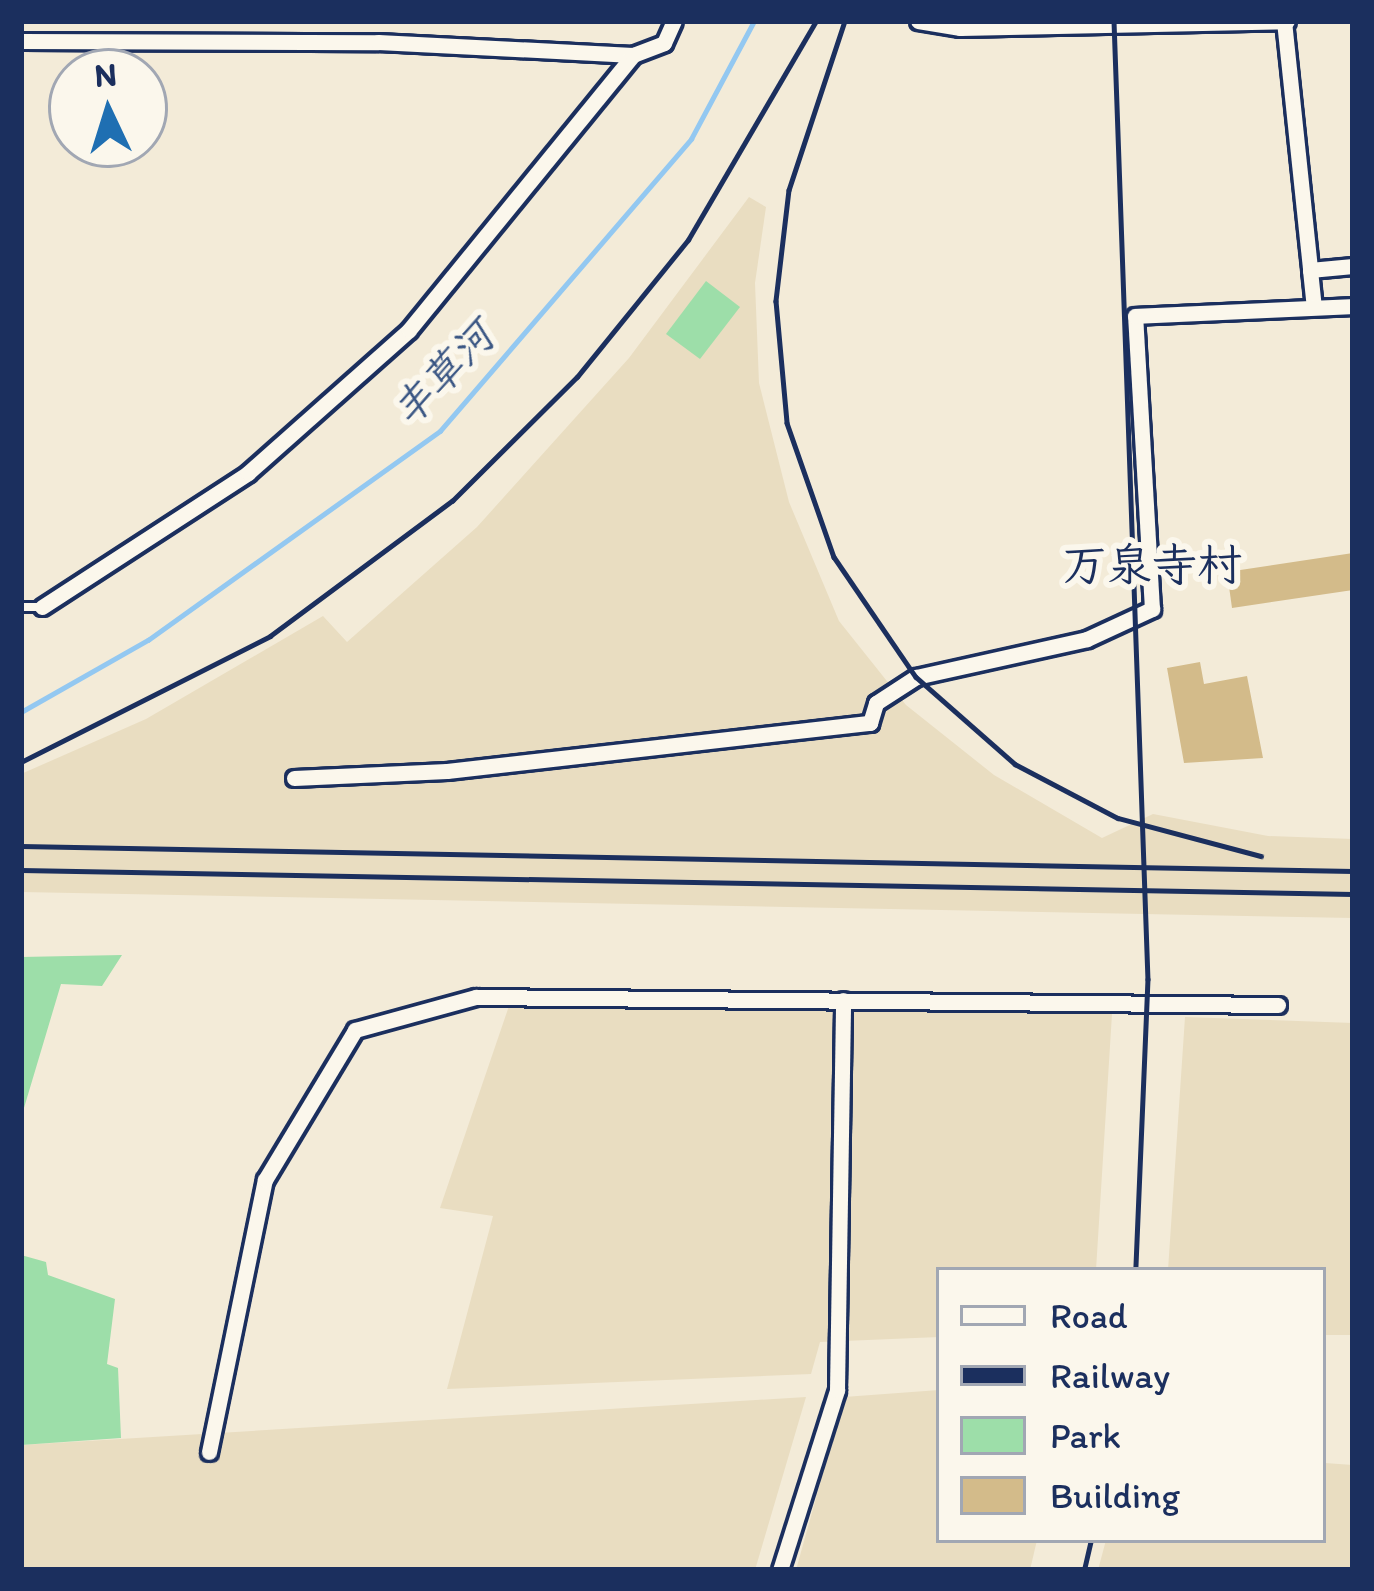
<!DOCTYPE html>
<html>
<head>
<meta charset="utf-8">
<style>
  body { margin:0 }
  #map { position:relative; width:1374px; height:1591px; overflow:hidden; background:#f3ebd8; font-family:Itim,"LXGW WenKai TC",sans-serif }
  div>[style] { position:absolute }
  .built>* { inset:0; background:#e9ddc1 }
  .green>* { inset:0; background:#9ddea9 }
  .stream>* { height:4.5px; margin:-2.25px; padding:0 2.25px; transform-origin:2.25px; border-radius:2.25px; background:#93c8f1 }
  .building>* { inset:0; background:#d3bb8a }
  .roads { filter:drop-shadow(3px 0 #1b2f5e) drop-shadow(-3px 0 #1b2f5e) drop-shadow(0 3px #1b2f5e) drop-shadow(0 -3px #1b2f5e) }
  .lane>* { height:8px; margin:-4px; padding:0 4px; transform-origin:4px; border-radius:4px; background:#fbf7ec }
  .street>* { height:15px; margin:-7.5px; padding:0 7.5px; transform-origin:7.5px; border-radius:7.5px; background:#fbf7ec }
  .rail>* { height:4.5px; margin:-2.25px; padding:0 2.25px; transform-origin:2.25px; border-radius:2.25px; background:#1b2f5e }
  span { translate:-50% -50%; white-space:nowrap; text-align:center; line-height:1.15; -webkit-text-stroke:12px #fbf7ec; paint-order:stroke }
  .water-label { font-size:42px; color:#395583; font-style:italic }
  .quarter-label { font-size:45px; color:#1b2f5e }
  .frame { position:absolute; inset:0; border:24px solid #1b2f5e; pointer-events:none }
  .legend { position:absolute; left:936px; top:1267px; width:390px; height:276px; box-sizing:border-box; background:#fbf7ec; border:3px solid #a1a7b3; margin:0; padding:15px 21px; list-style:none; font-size:36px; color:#1b2f5e }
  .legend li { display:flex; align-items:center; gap:24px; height:60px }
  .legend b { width:60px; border:3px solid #a1a7b3 }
  .north { position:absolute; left:48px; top:48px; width:120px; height:120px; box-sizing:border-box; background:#fbf7ec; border:3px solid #a1a7b3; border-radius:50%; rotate:356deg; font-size:33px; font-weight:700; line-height:48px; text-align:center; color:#1b2f5e }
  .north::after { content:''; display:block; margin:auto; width:42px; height:54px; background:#1f6fb2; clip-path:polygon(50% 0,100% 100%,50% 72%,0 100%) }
</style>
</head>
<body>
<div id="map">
  <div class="built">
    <div style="clip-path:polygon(749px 197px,766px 207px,755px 283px,759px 383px,789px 502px,839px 621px,906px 705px,994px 775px,1102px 838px,1153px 814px,1268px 836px,1353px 839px,1353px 918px,21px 892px,21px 774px,146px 719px,323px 616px,347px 642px,477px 527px,629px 358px)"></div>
    <div style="clip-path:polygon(510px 1003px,1112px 1014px,1096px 1270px,939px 1270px,939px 1337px,820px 1342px,811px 1374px,447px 1389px,493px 1216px,440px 1208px)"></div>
    <div style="clip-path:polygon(1185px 1017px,1353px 1023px,1353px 1335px,1325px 1335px,1325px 1463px,1353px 1465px,1353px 1570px,1098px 1570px,1106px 1540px,1323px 1540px,1323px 1270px,1168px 1270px)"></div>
    <div style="clip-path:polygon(939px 1390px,939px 1540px,1037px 1540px,1030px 1570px,796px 1570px,844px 1397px)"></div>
    <div style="clip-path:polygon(806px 1397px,755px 1570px,21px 1570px,21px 1445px)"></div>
  </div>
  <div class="green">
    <div style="clip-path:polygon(706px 281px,740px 307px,700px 359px,666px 334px)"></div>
    <div style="clip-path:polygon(122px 955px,102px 986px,61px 984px,21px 1118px,21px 957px)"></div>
    <div style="clip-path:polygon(21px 1255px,46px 1262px,48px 1275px,115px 1299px,107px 1364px,118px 1368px,121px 1438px,21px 1445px)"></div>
  </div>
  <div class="stream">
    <div style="left:21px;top:712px;width:146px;rotate:-29.6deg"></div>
    <div style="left:148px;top:640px;width:359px;rotate:-35.6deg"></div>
    <div style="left:440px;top:431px;width:385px;rotate:-49.3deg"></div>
    <div style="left:691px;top:139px;width:134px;rotate:-61.9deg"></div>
  </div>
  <div class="building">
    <div style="clip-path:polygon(1353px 553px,1353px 590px,1232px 608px,1227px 572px)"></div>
    <div style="clip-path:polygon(1200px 662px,1204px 684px,1247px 676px,1263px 758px,1184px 763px,1167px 668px)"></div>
  </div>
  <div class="roads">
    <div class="lane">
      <div style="left:21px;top:607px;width:21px"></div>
    </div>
    <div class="street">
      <div style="left:918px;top:21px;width:43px;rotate:9.5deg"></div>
      <div style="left:960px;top:28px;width:327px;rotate:-1.2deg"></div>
      <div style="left:1284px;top:21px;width:250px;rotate:84deg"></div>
      <div style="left:1310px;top:270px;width:43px;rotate:-5.3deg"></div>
      <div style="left:21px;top:41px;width:357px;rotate:0.2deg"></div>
      <div style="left:378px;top:42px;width:255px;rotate:2.9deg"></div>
      <div style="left:1310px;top:270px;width:37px;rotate:84deg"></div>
      <div style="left:42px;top:607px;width:246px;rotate:-33deg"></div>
      <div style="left:248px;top:473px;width:215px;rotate:-41.6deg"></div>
      <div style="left:409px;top:330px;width:355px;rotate:-50.8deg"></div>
      <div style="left:633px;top:55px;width:33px;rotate:-21deg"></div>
      <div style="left:664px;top:43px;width:24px;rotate:-66deg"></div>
      <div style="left:294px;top:778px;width:153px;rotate:-2.6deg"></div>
      <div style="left:447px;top:771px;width:426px;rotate:-6.5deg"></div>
      <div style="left:870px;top:723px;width:21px;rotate:-73deg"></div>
      <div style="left:876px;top:703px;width:48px;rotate:-33deg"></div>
      <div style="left:916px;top:677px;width:175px;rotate:-12.5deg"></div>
      <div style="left:1087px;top:639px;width:72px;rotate:-24.8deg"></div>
      <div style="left:1152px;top:609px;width:293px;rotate:-93.3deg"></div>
      <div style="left:1135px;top:316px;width:218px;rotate:-2.6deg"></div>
      <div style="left:209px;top:1452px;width:278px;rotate:-78.4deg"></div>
      <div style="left:265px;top:1180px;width:175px;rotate:-59deg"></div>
      <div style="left:355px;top:1030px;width:125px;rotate:-15.3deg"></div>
      <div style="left:476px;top:997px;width:802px;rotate:0.57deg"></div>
      <div style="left:780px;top:1570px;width:189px;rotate:-72.4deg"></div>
      <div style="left:837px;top:1390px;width:390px;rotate:-89.1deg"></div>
    </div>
  </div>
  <div class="rail">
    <div style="left:845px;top:21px;width:178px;rotate:108.3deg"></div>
    <div style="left:789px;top:190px;width:112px;rotate:96.7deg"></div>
    <div style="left:776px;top:301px;width:122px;rotate:84.8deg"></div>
    <div style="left:787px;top:423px;width:142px;rotate:70.7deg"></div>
    <div style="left:834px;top:557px;width:145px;rotate:55.7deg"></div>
    <div style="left:916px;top:677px;width:132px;rotate:41.3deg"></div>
    <div style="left:1015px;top:764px;width:116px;rotate:27.7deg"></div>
    <div style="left:1118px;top:818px;width:148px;rotate:14.9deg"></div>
    <div style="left:1114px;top:21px;width:959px;rotate:87.97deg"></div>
    <div style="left:1148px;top:979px;width:291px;rotate:92.4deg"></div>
    <div style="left:21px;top:762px;width:279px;rotate:-26.8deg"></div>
    <div style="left:270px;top:636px;width:227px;rotate:-36.6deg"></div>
    <div style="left:452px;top:501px;width:176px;rotate:-44.8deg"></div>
    <div style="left:577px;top:377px;width:176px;rotate:-51deg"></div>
    <div style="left:688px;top:240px;width:254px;rotate:-59.7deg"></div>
    <div style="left:21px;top:846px;width:1332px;rotate:1.08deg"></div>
    <div style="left:21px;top:870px;width:1332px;rotate:1.03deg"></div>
    <div style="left:1084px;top:1570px;width:31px;rotate:-77deg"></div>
  </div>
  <div class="water-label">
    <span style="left:443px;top:374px;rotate:-46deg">丰草河</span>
  </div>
  <div class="quarter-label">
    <span style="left:1152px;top:565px">万泉寺村</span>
  </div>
  <div class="frame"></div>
  <ul class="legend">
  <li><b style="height:15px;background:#fbf7ec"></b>Road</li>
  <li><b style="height:15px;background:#1b2f5e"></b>Railway</li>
  <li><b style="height:33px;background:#9ddea9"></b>Park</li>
  <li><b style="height:33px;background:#d3bb8a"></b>Building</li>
  </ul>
  <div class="north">N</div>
</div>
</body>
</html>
